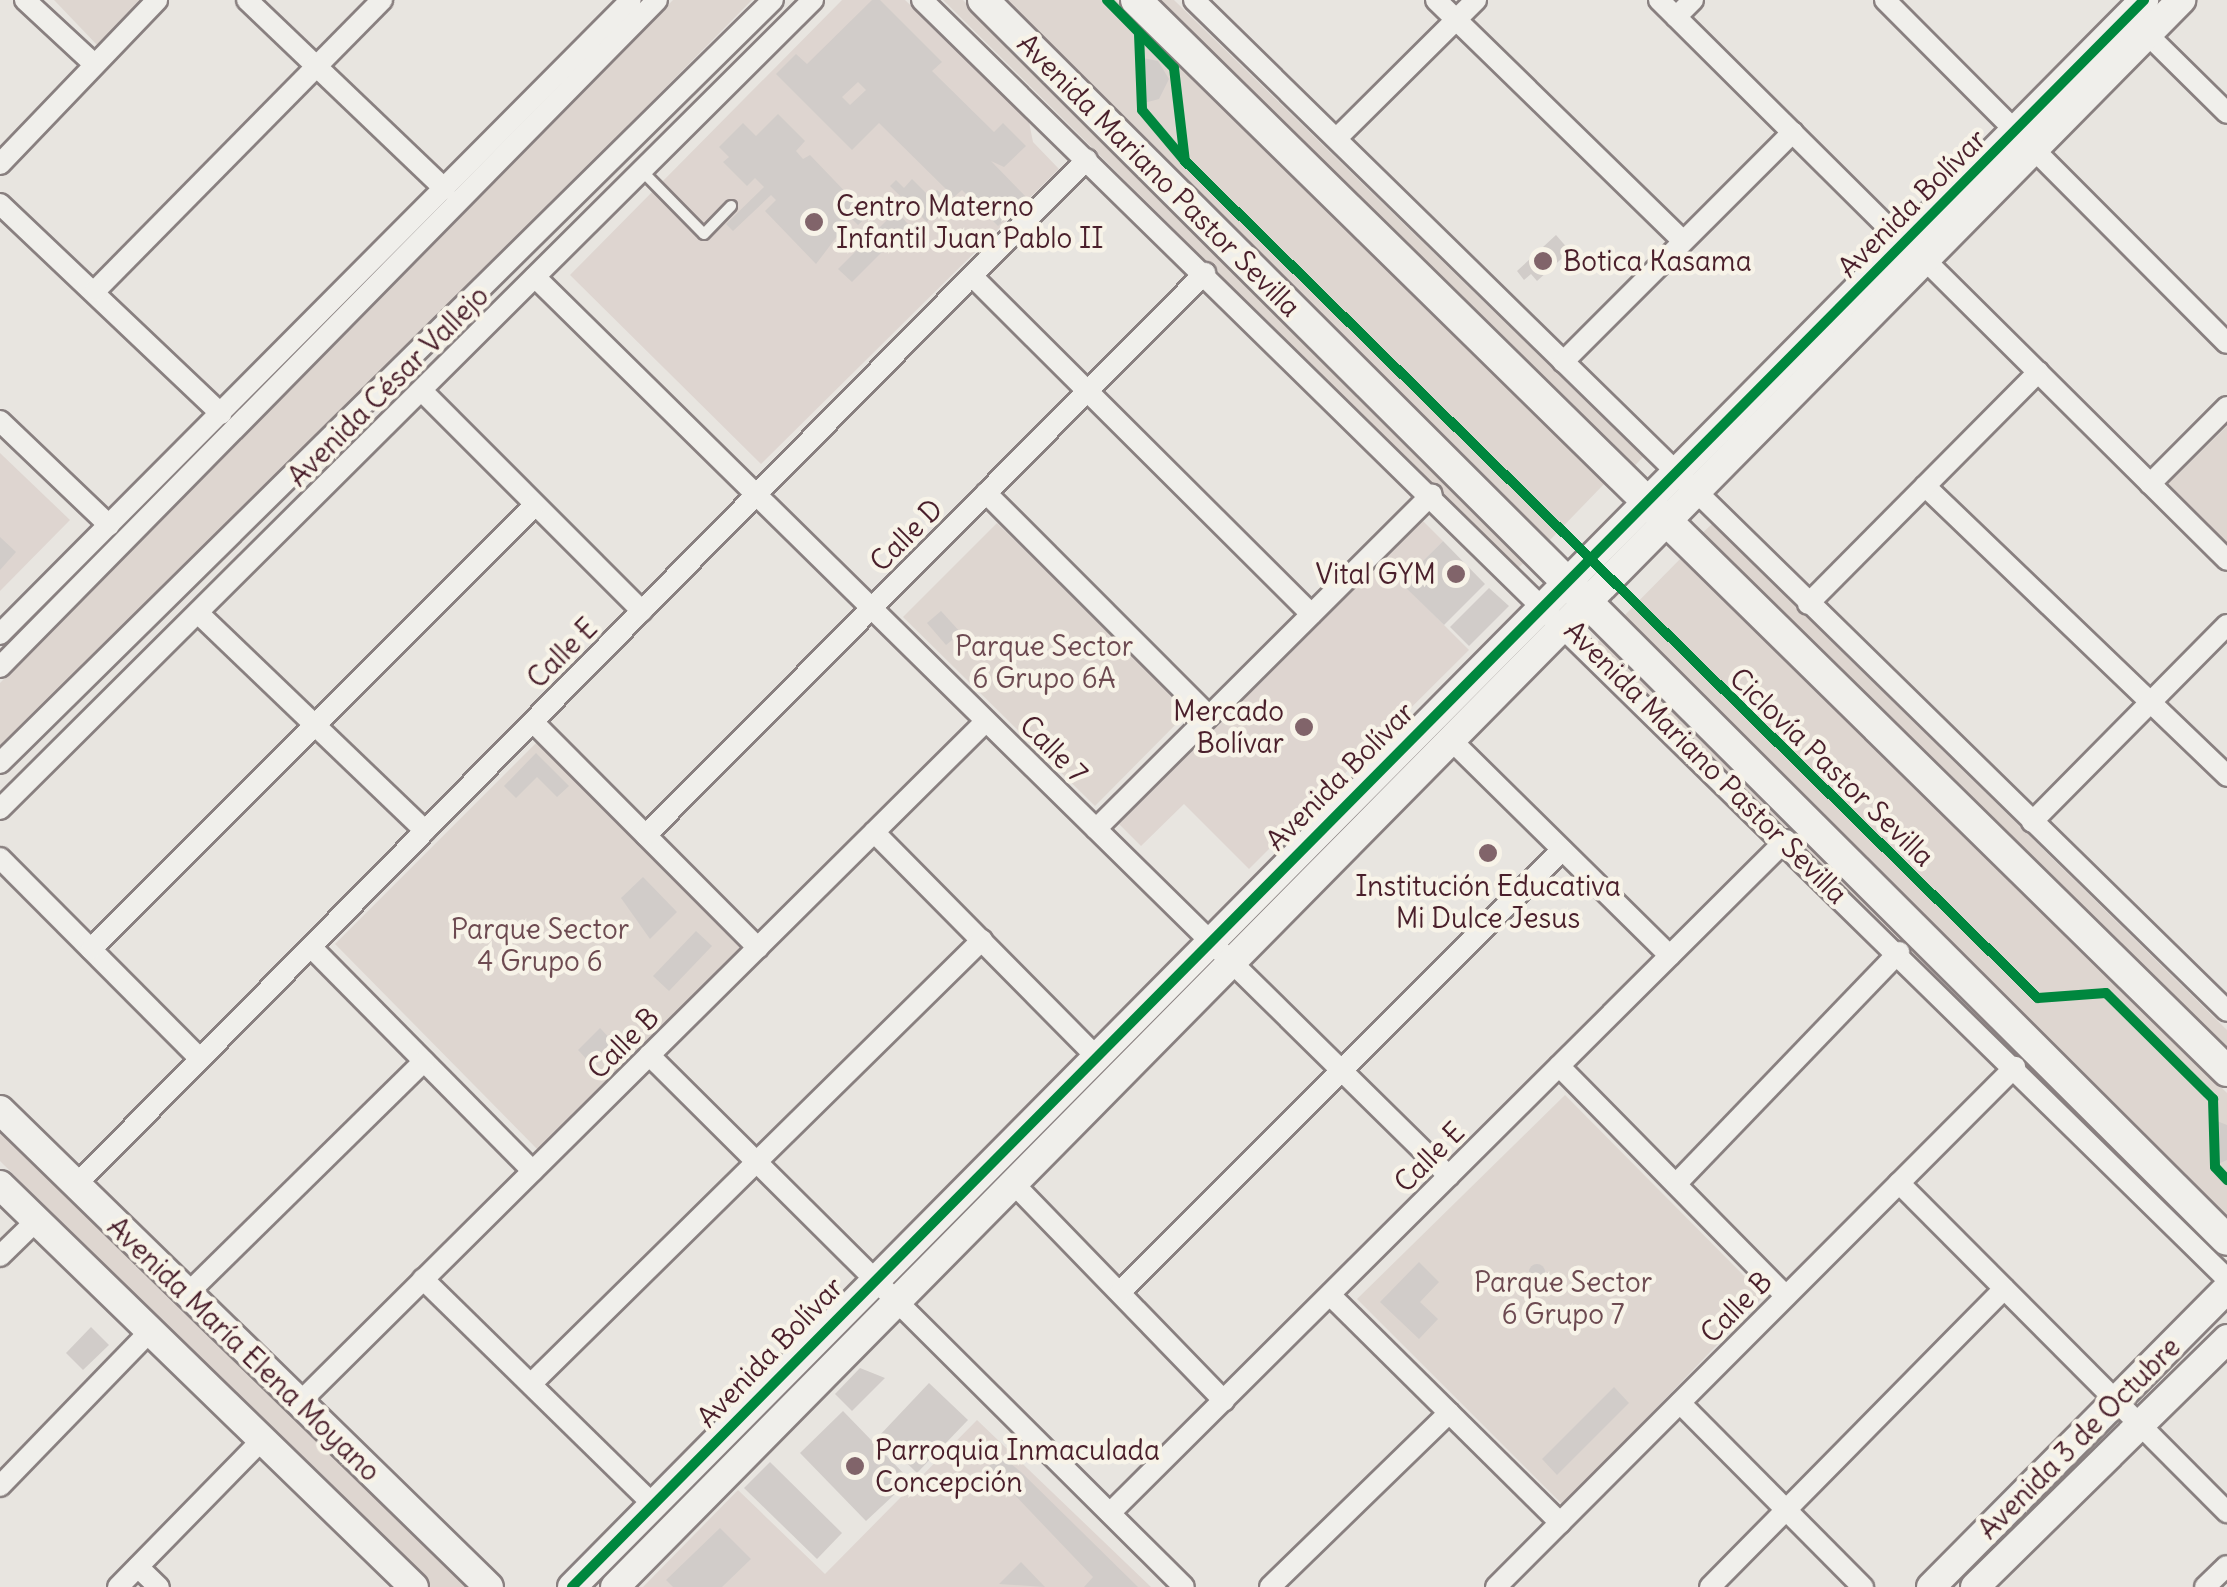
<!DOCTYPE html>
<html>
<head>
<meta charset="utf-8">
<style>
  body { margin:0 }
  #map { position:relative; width:2227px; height:1587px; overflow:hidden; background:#e8e5e0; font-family:Delius,sans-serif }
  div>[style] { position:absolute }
  .built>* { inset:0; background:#ded5d0 }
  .green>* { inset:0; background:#ded6d0 }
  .building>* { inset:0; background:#d1ccc9 }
  .round { border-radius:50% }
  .roads { filter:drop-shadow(2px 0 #898080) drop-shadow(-2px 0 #898080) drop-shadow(0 2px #898080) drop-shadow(0 -2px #898080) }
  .service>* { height:10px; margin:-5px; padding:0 5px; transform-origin:5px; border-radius:5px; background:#f0efeb }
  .minor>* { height:20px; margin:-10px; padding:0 10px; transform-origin:10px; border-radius:10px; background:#f0efeb }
  .tertiary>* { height:28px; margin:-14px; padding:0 14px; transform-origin:14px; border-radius:14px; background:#f0efeb }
  .secondary>* { height:30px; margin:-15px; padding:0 15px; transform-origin:15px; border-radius:15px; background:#f0efeb }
  .cycleway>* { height:10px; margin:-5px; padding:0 5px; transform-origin:5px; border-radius:5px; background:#00873e }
  .dots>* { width:28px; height:28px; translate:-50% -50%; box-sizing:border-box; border:5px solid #f7f3e8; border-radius:50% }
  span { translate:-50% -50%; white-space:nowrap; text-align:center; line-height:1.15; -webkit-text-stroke:9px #f7f3e8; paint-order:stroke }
  .street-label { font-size:28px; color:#4a1f2b }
  .poi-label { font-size:28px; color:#4a1f2b }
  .left { translate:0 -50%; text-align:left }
  .right { translate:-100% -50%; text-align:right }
  .park-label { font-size:28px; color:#6d4a51 }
</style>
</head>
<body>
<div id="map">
  <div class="built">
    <div style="clip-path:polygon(842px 0,905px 0,1028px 117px,1033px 142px,1059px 169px,761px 464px,570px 275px)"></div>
    <div style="clip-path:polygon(0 453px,70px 520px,0 591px)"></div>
    <div style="clip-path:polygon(1423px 521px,1443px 541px,1402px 583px,1469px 650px,1249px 869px,1184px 804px,1141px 846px,1119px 824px)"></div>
    <div style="clip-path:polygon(977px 1420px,1151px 1587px,643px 1587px,738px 1490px,825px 1574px)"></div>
  </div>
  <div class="green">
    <div style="clip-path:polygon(54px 0,146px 0,99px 47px)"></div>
    <div style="clip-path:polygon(673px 0,752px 0,0 763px,0 683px)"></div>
    <div style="clip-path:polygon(943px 0,963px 0,1528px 559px,1517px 569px)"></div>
    <div style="clip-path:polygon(997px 0,1116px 0,1606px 482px,1549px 541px)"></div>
    <div style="clip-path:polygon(1148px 0,1174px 0,1643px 457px,1629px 472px)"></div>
    <div style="clip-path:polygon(2227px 426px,2227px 547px,2166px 486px)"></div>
    <div style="clip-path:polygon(997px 523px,1189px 711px,1095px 806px,903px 617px)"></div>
    <div style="clip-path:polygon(1712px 524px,2227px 1030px,2227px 1060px,1698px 537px)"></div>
    <div style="clip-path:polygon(1683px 556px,2227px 1093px,2227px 1220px,1620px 620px)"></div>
    <div style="clip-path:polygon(1605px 635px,2221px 1249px,2212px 1258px,1593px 646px)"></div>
    <div style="clip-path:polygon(539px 740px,746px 946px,538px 1150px,335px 944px)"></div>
    <div style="clip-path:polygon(1565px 1095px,1764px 1296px,1563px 1505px,1357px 1299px)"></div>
    <div style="clip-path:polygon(0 1123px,471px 1587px,429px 1587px,0 1161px)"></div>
  </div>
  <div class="building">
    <div style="clip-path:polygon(evenodd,872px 0,880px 0,942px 62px,932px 71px,994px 132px,1003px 123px,1026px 146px,1004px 167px,991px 161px,1027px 198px,998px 226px,962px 190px,954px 197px,879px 123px,852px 150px,776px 74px,796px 54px,807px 64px,872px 0,858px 82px,866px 90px,850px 105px,842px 97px,858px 82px)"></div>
    <div style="clip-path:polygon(1143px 58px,1158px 61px,1169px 79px,1159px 99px,1144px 103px)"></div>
    <div style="clip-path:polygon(778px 114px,805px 141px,796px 151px,803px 159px,810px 155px,855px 202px,860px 197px,873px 211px,858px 225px,851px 218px,816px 264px,765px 211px,776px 200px,771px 195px,733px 231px,726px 224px,764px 187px,755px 178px,747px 186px,723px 162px,729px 157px,719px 147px,743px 123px,756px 136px)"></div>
    <div style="clip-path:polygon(912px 179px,930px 197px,937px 190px,944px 196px,927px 222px,890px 186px,896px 180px,904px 188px)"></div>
    <div style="clip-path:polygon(896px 211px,909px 225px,852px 282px,838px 269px)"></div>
    <div style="clip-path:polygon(1556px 235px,1570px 251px,1537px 281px,1531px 274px,1524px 280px,1517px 271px)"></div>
    <div style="clip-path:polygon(0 537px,16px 552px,0 570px)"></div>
    <div style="clip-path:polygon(1443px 541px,1485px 584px,1444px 625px,1401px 583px)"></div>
    <div style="clip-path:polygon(1489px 588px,1509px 606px,1469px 646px,1450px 627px)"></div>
    <div style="clip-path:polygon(941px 611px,961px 633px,946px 645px,927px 623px)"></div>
    <div style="clip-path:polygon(536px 753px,569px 786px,557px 797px,537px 777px,516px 798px,504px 786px)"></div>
    <div style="clip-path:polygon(643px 877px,677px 912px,650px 939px,621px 898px)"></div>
    <div style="clip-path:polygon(696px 931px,712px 946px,669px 991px,653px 976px)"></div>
    <div style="clip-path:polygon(600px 1028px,615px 1044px,592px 1065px,578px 1050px)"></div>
    <div style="clip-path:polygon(2217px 1121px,2227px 1125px,2227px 1160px,2218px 1164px)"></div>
    <div style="clip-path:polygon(1419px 1262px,1439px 1282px,1420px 1302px,1438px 1319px,1419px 1339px,1380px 1302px)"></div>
    <div class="round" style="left:1529px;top:1264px;width:16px;height:16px"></div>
    <div style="clip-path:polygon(91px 1327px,109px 1345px,83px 1370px,66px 1353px)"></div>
    <div style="clip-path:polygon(860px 1368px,885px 1378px,852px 1411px,835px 1394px)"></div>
    <div style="clip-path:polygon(929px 1383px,968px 1420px,917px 1473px,879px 1436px)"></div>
    <div style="clip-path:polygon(1614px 1387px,1629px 1403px,1557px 1475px,1542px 1459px)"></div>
    <div style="clip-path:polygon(843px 1411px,910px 1480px,866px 1521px,800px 1453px)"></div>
    <div style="clip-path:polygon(1000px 1455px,1021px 1472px,1138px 1587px,1084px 1587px,1093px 1577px,988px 1467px)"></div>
    <div style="clip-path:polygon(770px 1462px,842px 1533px,817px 1559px,744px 1488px)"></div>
    <div style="clip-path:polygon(720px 1528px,751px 1559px,722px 1587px,673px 1587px,666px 1580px)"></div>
    <div style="clip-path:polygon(1021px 1562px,1045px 1587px,999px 1584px)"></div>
  </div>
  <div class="roads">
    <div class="service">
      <div style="left:642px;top:171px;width:88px;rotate:45.5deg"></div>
      <div style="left:704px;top:234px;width:39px;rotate:-46deg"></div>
    </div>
    <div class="minor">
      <div style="left:25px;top:0;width:91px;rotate:42.8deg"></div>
      <div style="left:247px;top:0;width:274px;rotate:43.7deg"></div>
      <div style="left:922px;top:0;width:1827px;rotate:44.42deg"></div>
      <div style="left:1194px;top:0;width:1445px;rotate:44.38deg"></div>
      <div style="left:1436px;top:0;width:345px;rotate:44.3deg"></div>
      <div style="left:1659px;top:0;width:345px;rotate:44.8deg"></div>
      <div style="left:1885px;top:0;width:484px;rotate:45.1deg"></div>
      <div style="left:1676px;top:17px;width:24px;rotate:-45deg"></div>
      <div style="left:2147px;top:34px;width:112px;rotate:44.6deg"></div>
      <div style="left:1337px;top:138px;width:196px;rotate:-44.8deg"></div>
      <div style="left:0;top:164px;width:227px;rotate:-46.2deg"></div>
      <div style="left:0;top:204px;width:305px;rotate:43.5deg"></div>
      <div style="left:1926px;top:261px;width:424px;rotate:44.8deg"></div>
      <div style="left:972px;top:276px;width:479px;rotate:44.9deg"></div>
      <div style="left:535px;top:277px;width:1282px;rotate:44.53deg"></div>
      <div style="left:95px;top:291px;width:409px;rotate:-45.4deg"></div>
      <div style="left:1563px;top:362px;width:325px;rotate:-45deg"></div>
      <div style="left:422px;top:391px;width:311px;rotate:45deg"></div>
      <div style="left:0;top:421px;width:151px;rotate:43.7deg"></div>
      <div style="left:2150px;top:484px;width:109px;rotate:-45deg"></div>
      <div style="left:1925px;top:486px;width:419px;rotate:43.8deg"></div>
      <div style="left:986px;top:493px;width:315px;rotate:45deg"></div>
      <div style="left:1808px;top:604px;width:327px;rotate:-45.2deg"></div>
      <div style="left:199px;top:614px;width:313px;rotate:43.8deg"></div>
      <div style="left:0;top:634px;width:894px;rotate:-45.14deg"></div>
      <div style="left:0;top:667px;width:936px;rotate:-45.43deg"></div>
      <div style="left:533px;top:722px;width:319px;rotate:45.1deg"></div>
      <div style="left:1449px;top:738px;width:310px;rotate:44.6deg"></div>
      <div style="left:0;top:763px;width:1086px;rotate:-44.63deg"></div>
      <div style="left:0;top:809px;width:1147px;rotate:-44.86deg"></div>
      <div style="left:2032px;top:822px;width:277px;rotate:-45.3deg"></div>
      <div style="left:1096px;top:829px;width:474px;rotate:-44.9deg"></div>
      <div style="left:874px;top:832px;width:314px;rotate:45.3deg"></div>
      <div style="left:646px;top:835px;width:793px;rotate:-45.15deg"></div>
      <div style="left:0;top:858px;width:282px;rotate:45.1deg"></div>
      <div style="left:311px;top:947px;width:315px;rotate:45.3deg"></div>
      <div style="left:91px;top:949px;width:628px;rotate:-45deg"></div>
      <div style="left:649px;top:1055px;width:754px;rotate:44.84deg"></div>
      <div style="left:1559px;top:1066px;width:323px;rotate:45.4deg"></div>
      <div style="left:1011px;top:1181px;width:306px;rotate:45.9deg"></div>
      <div style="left:1899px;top:1183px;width:465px;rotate:45.1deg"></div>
      <div style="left:1676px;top:1184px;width:322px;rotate:-46.1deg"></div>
      <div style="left:76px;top:1185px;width:1440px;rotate:-45.42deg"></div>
      <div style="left:0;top:1256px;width:50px;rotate:-44.2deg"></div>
      <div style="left:423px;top:1279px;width:322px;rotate:44.4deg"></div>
      <div style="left:1120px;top:1292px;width:625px;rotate:-45deg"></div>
      <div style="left:187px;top:1294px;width:332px;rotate:-44.5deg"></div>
      <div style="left:1330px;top:1295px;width:324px;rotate:44.7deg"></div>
      <div style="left:531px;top:1384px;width:633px;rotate:-44.55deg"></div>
      <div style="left:1680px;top:1403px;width:260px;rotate:45.2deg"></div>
      <div style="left:298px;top:1404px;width:969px;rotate:-44.79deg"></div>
      <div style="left:0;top:1486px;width:216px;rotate:-45.9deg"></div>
      <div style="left:1110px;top:1513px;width:954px;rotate:-44.87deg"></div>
      <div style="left:138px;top:1567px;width:29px;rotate:44deg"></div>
      <div style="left:118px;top:1587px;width:206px;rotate:-45.6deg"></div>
      <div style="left:1270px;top:1587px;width:250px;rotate:-44.2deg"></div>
      <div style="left:1496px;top:1587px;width:735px;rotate:-45.06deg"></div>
      <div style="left:1710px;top:1587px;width:419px;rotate:-45.4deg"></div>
      <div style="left:2205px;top:1587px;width:30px;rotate:-44deg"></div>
    </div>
    <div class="tertiary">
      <div style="left:0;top:1110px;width:683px;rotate:44.29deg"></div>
      <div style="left:0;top:1185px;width:577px;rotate:44.16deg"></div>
      <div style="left:572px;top:1587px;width:2234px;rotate:-45.27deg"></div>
      <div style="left:615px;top:1587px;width:2230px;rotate:-45.38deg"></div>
      <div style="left:1931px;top:1587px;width:420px;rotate:-45.2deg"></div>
      <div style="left:1975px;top:1587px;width:354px;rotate:-44.5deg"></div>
    </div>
    <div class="secondary">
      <div style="left:983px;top:0;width:1756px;rotate:44.91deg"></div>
      <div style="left:1136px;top:0;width:1529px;rotate:44.47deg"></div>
    </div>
  </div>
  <div class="cycleway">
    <div style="left:1107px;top:0;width:95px;rotate:45.4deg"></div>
    <div style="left:1174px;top:68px;width:94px;rotate:83.3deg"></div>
    <div style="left:1139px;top:34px;width:76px;rotate:87.7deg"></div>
    <div style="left:1142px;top:110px;width:67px;rotate:49.9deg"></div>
    <div style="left:1185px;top:161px;width:1195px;rotate:44.46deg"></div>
    <div style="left:2038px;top:998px;width:68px;rotate:-4.2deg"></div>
    <div style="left:2106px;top:993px;width:151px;rotate:44.7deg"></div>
    <div style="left:2213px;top:1099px;width:68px;rotate:88.3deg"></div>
    <div style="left:2215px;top:1167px;width:18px;rotate:47deg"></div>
    <div style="left:572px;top:1587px;width:2234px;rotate:-45.27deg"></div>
  </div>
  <div class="dots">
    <div style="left:814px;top:222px;background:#81646a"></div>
    <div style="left:1543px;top:261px;background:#81646a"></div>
    <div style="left:1456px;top:574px;background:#81646a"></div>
    <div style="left:1304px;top:727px;background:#81646a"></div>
    <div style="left:1488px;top:853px;background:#81646a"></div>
    <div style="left:855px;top:1466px;background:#81646a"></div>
  </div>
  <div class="street-label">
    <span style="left:1159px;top:175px;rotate:45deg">Avenida Mariano Pastor Sevilla</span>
    <span style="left:1912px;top:203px;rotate:-45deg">Avenida Bolívar</span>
    <span style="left:388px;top:386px;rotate:-45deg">Avenida César Vallejo</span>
    <span style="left:906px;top:535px;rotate:-45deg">Calle D</span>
    <span style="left:562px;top:653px;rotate:-45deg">Calle E</span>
    <span style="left:1054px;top:749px;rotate:45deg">Calle 7</span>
    <span style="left:1706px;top:762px;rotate:45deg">Avenida Mariano Pastor Sevilla</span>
    <span style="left:1832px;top:767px;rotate:44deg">Ciclovía Pastor Sevilla</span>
    <span style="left:1340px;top:776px;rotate:-45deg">Avenida Bolívar</span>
    <span style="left:623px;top:1043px;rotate:-45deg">Calle B</span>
    <span style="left:1429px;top:1157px;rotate:-45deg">Calle E</span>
    <span style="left:1736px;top:1307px;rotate:-45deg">Calle B</span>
    <span style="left:244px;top:1349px;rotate:44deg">Avenida María Elena Moyano</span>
    <span style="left:770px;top:1352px;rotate:-46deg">Avenida Bolívar</span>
    <span style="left:2079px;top:1438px;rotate:-45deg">Avenida 3 de Octubre</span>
  </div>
  <div class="poi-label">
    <span class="left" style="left:836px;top:222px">Centro Materno<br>Infantil Juan Pablo II</span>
    <span class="left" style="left:1563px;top:261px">Botica Kasama</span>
    <span class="right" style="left:1436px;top:574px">Vital GYM</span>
    <span class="right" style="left:1284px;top:727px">Mercado<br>Bolívar</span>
    <span style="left:1488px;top:902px">Institución Educativa<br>Mi Dulce Jesus</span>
    <span class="left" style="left:875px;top:1466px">Parroquia Inmaculada<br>Concepción</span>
  </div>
  <div class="park-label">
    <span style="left:1044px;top:662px">Parque Sector<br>6 Grupo 6A</span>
    <span style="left:540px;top:945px">Parque Sector<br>4 Grupo 6</span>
    <span style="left:1563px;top:1298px">Parque Sector<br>6 Grupo 7</span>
  </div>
</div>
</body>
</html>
